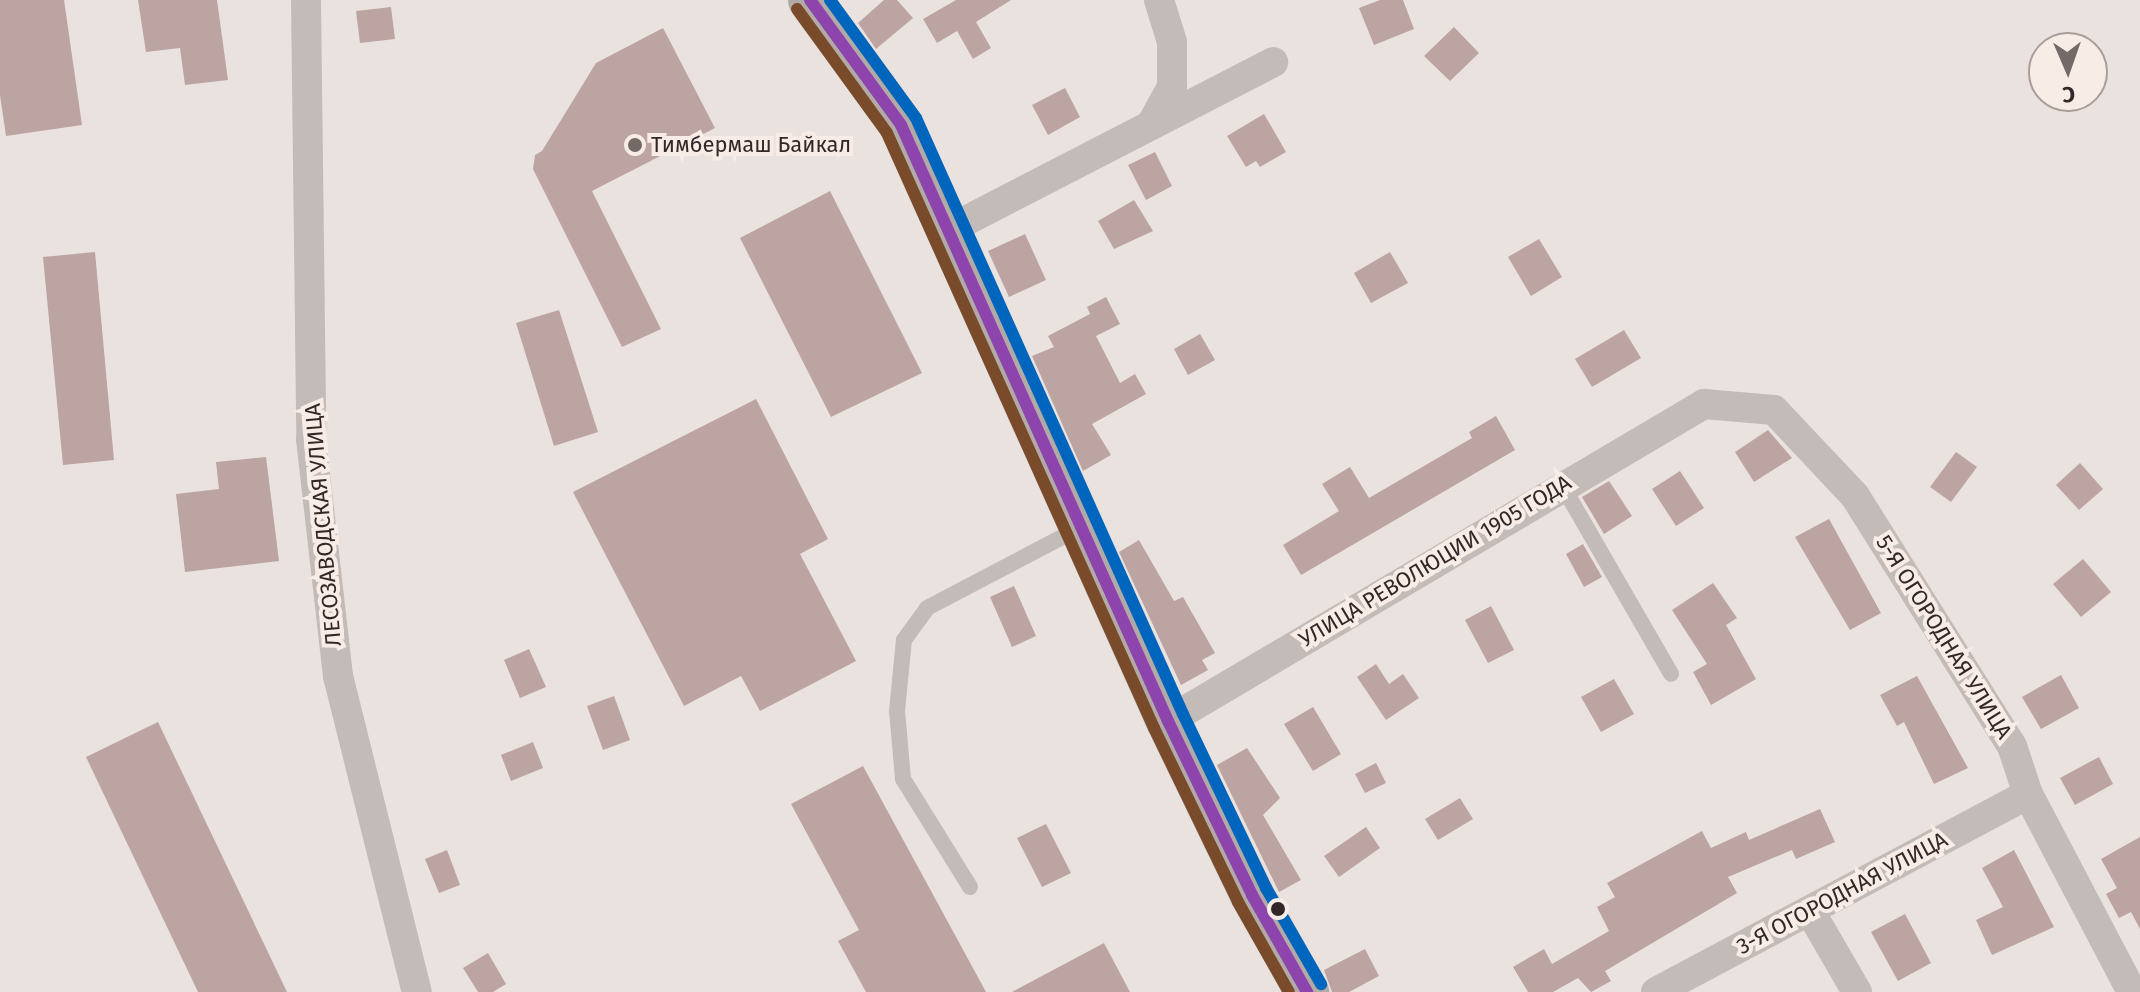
<!DOCTYPE html>
<html>
<head>
<meta charset="utf-8">
<style>
  body { margin:0 }
  #map { position:relative; width:2140px; height:992px; overflow:hidden; background:#eae2df; font-family:"Fira Sans",sans-serif }
  div>[style] { position:absolute }
  .building>* { inset:0; background:#bca4a2 }
  .lane>* { height:16px; margin:-8px; padding:0 8px; transform-origin:8px; border-radius:8px; background:#c3bbb8 }
  .street>* { height:30px; margin:-15px; padding:0 15px; transform-origin:15px; border-radius:15px; background:#c3bbb8 }
  .primary>* { height:44px; margin:-22px; padding:0 22px; transform-origin:22px; border-radius:22px; background:#b2aaa7 }
  .bus-1>* { height:12px; margin:-6px; padding:0 6px; transform-origin:6px; border-radius:6px; background:#8e44ad }
  .bus-2>* { height:12px; margin:-6px; padding:0 6px; transform-origin:6px; border-radius:6px; background:#7a4b2a }
  .bus-3>* { height:12px; margin:-6px; padding:0 6px; transform-origin:6px; border-radius:6px; background:#0065bd }
  .dots>* { width:22px; height:22px; translate:-50% -50%; box-sizing:border-box; border:4px solid #f7ece6; border-radius:50% }
  span { translate:-50% -50%; white-space:nowrap; text-align:center; line-height:1.15; -webkit-text-stroke:8px #f7ece6; paint-order:stroke }
  .poi-label { font-size:22px; color:#332827 }
  .left { translate:0 -50%; text-align:left }
  .street-label { font-size:22px; color:#332827 }
  .north { position:absolute; left:2028px; top:32px; width:80px; height:80px; box-sizing:border-box; background:#f7ece6; border:2px solid #a99e9a; border-radius:50%; rotate:178deg; font-size:22px; font-weight:700; line-height:32px; text-align:center; color:#332827 }
  .north::after { content:''; display:block; margin:auto; width:28px; height:36px; background:#736967; clip-path:polygon(50% 0,100% 100%,50% 72%,0 100%) }
</style>
</head>
<body>
<div id="map">
  <div class="building">
    <div style="clip-path:polygon(0 0,64px 0,82px 125px,6px 136px,0 95px)"></div>
    <div style="clip-path:polygon(138px 0,217px 0,228px 80px,185px 85px,180px 48px,146px 52px)"></div>
    <div style="clip-path:polygon(884px 0,897px 0,913px 18px,876px 49px,858px 23px)"></div>
    <div style="clip-path:polygon(956px 0,1011px 0,976px 22px,991px 48px,973px 59px,957px 31px,937px 43px,923px 19px)"></div>
    <div style="clip-path:polygon(1380px 0,1403px 0,1414px 29px,1374px 45px,1359px 8px)"></div>
    <div style="clip-path:polygon(391px 7px,395px 39px,360px 43px,356px 11px)"></div>
    <div style="clip-path:polygon(1454px 27px,1479px 53px,1450px 81px,1424px 56px)"></div>
    <div style="clip-path:polygon(663px 28px,715px 128px,592px 191px,661px 329px,622px 347px,533px 169px,535px 155px,542px 151px,596px 63px)"></div>
    <div style="clip-path:polygon(1065px 88px,1080px 117px,1048px 135px,1032px 105px)"></div>
    <div style="clip-path:polygon(1264px 114px,1286px 152px,1260px 167px,1256px 161px,1246px 167px,1227px 136px)"></div>
    <div style="clip-path:polygon(1155px 152px,1172px 186px,1146px 200px,1128px 165px)"></div>
    <div style="clip-path:polygon(830px 191px,922px 373px,831px 417px,740px 238px)"></div>
    <div style="clip-path:polygon(1134px 200px,1153px 231px,1114px 249px,1098px 221px)"></div>
    <div style="clip-path:polygon(1025px 234px,1046px 280px,1009px 297px,988px 251px)"></div>
    <div style="clip-path:polygon(1539px 239px,1562px 277px,1531px 296px,1508px 257px)"></div>
    <div style="clip-path:polygon(95px 252px,114px 460px,63px 465px,43px 257px)"></div>
    <div style="clip-path:polygon(1390px 252px,1408px 283px,1371px 303px,1354px 273px)"></div>
    <div style="clip-path:polygon(1106px 297px,1120px 324px,1096px 336px,1120px 383px,1135px 374px,1146px 394px,1092px 424px,1111px 455px,1083px 471px,1032px 356px,1054px 347px,1048px 336px,1090px 314px,1087px 307px)"></div>
    <div style="clip-path:polygon(559px 310px,598px 432px,554px 446px,516px 323px)"></div>
    <div style="clip-path:polygon(1624px 330px,1641px 358px,1592px 387px,1575px 359px)"></div>
    <div style="clip-path:polygon(1200px 334px,1215px 360px,1188px 375px,1174px 349px)"></div>
    <div style="clip-path:polygon(756px 399px,828px 539px,800px 554px,856px 661px,760px 711px,741px 676px,684px 706px,573px 492px)"></div>
    <div style="clip-path:polygon(1496px 416px,1515px 450px,1301px 575px,1283px 545px,1339px 511px,1322px 484px,1350px 467px,1369px 498px,1472px 438px,1469px 432px)"></div>
    <div style="clip-path:polygon(1768px 430px,1792px 458px,1754px 482px,1735px 452px)"></div>
    <div style="clip-path:polygon(1956px 452px,1977px 467px,1951px 502px,1930px 487px)"></div>
    <div style="clip-path:polygon(266px 457px,279px 561px,185px 572px,176px 494px,219px 489px,216px 462px)"></div>
    <div style="clip-path:polygon(2080px 463px,2103px 489px,2079px 510px,2056px 485px)"></div>
    <div style="clip-path:polygon(1680px 471px,1704px 508px,1676px 526px,1652px 489px)"></div>
    <div style="clip-path:polygon(1609px 481px,1632px 516px,1604px 534px,1582px 497px)"></div>
    <div style="clip-path:polygon(1829px 519px,1881px 613px,1850px 630px,1795px 537px)"></div>
    <div style="clip-path:polygon(1139px 540px,1174px 601px,1183px 597px,1215px 653px,1202px 660px,1208px 670px,1181px 685px,1119px 552px)"></div>
    <div style="clip-path:polygon(1583px 544px,1602px 577px,1584px 587px,1566px 554px)"></div>
    <div style="clip-path:polygon(2083px 559px,2111px 592px,2081px 617px,2053px 584px)"></div>
    <div style="clip-path:polygon(1713px 583px,1737px 618px,1726px 625px,1756px 679px,1711px 705px,1693px 672px,1707px 664px,1672px 610px)"></div>
    <div style="clip-path:polygon(1014px 586px,1036px 636px,1012px 647px,990px 597px)"></div>
    <div style="clip-path:polygon(1491px 606px,1514px 650px,1488px 663px,1465px 620px)"></div>
    <div style="clip-path:polygon(529px 649px,546px 687px,520px 698px,504px 660px)"></div>
    <div style="clip-path:polygon(1376px 664px,1389px 684px,1403px 674px,1419px 698px,1386px 720px,1357px 677px)"></div>
    <div style="clip-path:polygon(2061px 675px,2079px 708px,2041px 729px,2022px 697px)"></div>
    <div style="clip-path:polygon(1917px 676px,1968px 768px,1934px 784px,1904px 722px,1897px 726px,1880px 695px)"></div>
    <div style="clip-path:polygon(1614px 679px,1634px 714px,1601px 732px,1581px 697px)"></div>
    <div style="clip-path:polygon(614px 696px,630px 740px,603px 750px,587px 706px)"></div>
    <div style="clip-path:polygon(1313px 707px,1341px 754px,1313px 771px,1284px 724px)"></div>
    <div style="clip-path:polygon(158px 722px,287px 992px,198px 992px,86px 757px)"></div>
    <div style="clip-path:polygon(533px 742px,543px 768px,511px 781px,501px 755px)"></div>
    <div style="clip-path:polygon(1247px 748px,1280px 798px,1263px 815px,1301px 880px,1279px 892px,1217px 765px)"></div>
    <div style="clip-path:polygon(2099px 757px,2113px 784px,2075px 805px,2060px 778px)"></div>
    <div style="clip-path:polygon(1376px 763px,1386px 783px,1365px 793px,1355px 774px)"></div>
    <div style="clip-path:polygon(863px 766px,986px 992px,866px 992px,838px 941px,859px 930px,791px 804px)"></div>
    <div style="clip-path:polygon(1460px 798px,1473px 819px,1438px 840px,1425px 819px)"></div>
    <div style="clip-path:polygon(1820px 809px,1835px 842px,1796px 859px,1792px 850px,1728px 877px,1737px 893px,1605px 971px,1611px 981px,1591px 992px,1578px 978px,1553px 992px,1528px 992px,1513px 967px,1544px 949px,1552px 964px,1609px 931px,1597px 907px,1615px 897px,1607px 883px,1702px 831px,1711px 848px,1746px 832px,1749px 840px)"></div>
    <div style="clip-path:polygon(1046px 824px,1071px 873px,1042px 887px,1017px 838px)"></div>
    <div style="clip-path:polygon(1366px 827px,1380px 848px,1339px 877px,1324px 856px)"></div>
    <div style="clip-path:polygon(2140px 837px,2140px 929px,2131px 912px,2119px 918px,2106px 894px,2117px 888px,2101px 859px)"></div>
    <div style="clip-path:polygon(447px 850px,460px 885px,439px 893px,425px 859px)"></div>
    <div style="clip-path:polygon(2014px 850px,2054px 927px,1992px 955px,1976px 920px,2003px 907px,1982px 868px)"></div>
    <div style="clip-path:polygon(1905px 914px,1931px 963px,1898px 981px,1871px 932px)"></div>
    <div style="clip-path:polygon(1104px 943px,1130px 992px,1012px 992px)"></div>
    <div style="clip-path:polygon(1365px 949px,1379px 976px,1349px 992px,1332px 992px,1324px 970px)"></div>
    <div style="clip-path:polygon(488px 953px,506px 984px,493px 992px,478px 992px,463px 968px)"></div>
  </div>
  <div class="lane">
    <div style="left:1562px;top:485px;width:218px;rotate:60deg"></div>
    <div style="left:970px;top:887px;width:127px;rotate:-121.8deg"></div>
    <div style="left:903px;top:779px;width:68px;rotate:-95deg"></div>
    <div style="left:897px;top:711px;width:71px;rotate:-84.4deg"></div>
    <div style="left:904px;top:640px;width:39px;rotate:-54deg"></div>
    <div style="left:927px;top:608px;width:174px;rotate:-27.7deg"></div>
  </div>
  <div class="street">
    <div style="left:306px;top:0;width:439px;rotate:89.3deg"></div>
    <div style="left:311px;top:439px;width:239px;rotate:83.5deg"></div>
    <div style="left:338px;top:676px;width:326px;rotate:76deg"></div>
    <div style="left:1151px;top:125px;width:43px;rotate:-61.1deg"></div>
    <div style="left:1172px;top:87px;width:45px;rotate:-90deg"></div>
    <div style="left:1172px;top:42px;width:44px;rotate:-107.2deg"></div>
    <div style="left:948px;top:230px;width:366px;rotate:-27.3deg"></div>
    <div style="left:1168px;top:721px;width:623px;rotate:-30.6deg"></div>
    <div style="left:1704px;top:404px;width:70px;rotate:4.9deg"></div>
    <div style="left:1774px;top:410px;width:118px;rotate:46.7deg"></div>
    <div style="left:1855px;top:496px;width:295px;rotate:57.9deg"></div>
    <div style="left:2012px;top:746px;width:51px;rotate:71.6deg"></div>
    <div style="left:2028px;top:794px;width:224px;rotate:62.3deg"></div>
    <div style="left:1810px;top:911px;width:94px;rotate:59.9deg"></div>
    <div style="left:1656px;top:992px;width:421px;rotate:-28deg"></div>
  </div>
  <div class="primary">
    <div style="left:810px;top:0;width:155px;rotate:53.9deg"></div>
    <div style="left:901px;top:125px;width:653px;rotate:65.87deg"></div>
    <div style="left:1168px;top:721px;width:193px;rotate:64.2deg"></div>
    <div style="left:1252px;top:895px;width:112px;rotate:60.4deg"></div>
  </div>
  <div class="bus-1">
    <div style="left:810px;top:0;width:155px;rotate:53.9deg"></div>
    <div style="left:901px;top:125px;width:653px;rotate:65.87deg"></div>
    <div style="left:1168px;top:721px;width:193px;rotate:64.2deg"></div>
    <div style="left:1252px;top:895px;width:112px;rotate:60.4deg"></div>
  </div>
  <div class="bus-2">
    <div style="left:797px;top:9px;width:153px;rotate:54deg"></div>
    <div style="left:887px;top:133px;width:652px;rotate:65.83deg"></div>
    <div style="left:1154px;top:728px;width:193px;rotate:64.2deg"></div>
    <div style="left:1238px;top:902px;width:103px;rotate:60.5deg"></div>
  </div>
  <div class="bus-3">
    <div style="left:830px;top:0;width:146px;rotate:53.9deg"></div>
    <div style="left:916px;top:118px;width:653px;rotate:65.87deg"></div>
    <div style="left:1183px;top:714px;width:193px;rotate:64.5deg"></div>
    <div style="left:1266px;top:888px;width:111px;rotate:60.2deg"></div>
  </div>
  <div class="dots">
    <div style="left:635px;top:145px;background:#736967"></div>
    <div style="left:1278px;top:909px;background:#332827"></div>
  </div>
  <div class="poi-label">
    <span class="left" style="left:651px;top:145px">Тимбермаш Байкал</span>
  </div>
  <div class="street-label">
    <span style="left:323px;top:525px;rotate:-95deg">ЛЕСОЗАВОДСКАЯ УЛИЦА</span>
    <span style="left:1435px;top:561px;rotate:-31deg">УЛИЦА РЕВОЛЮЦИИ 1905 ГОДА</span>
    <span style="left:1944px;top:637px;rotate:58deg">5-Я ОГОРОДНАЯ УЛИЦА</span>
    <span style="left:1842px;top:893px;rotate:-28deg">3-Я ОГОРОДНАЯ УЛИЦА</span>
  </div>
  <div class="north">С</div>
</div>
</body>
</html>
